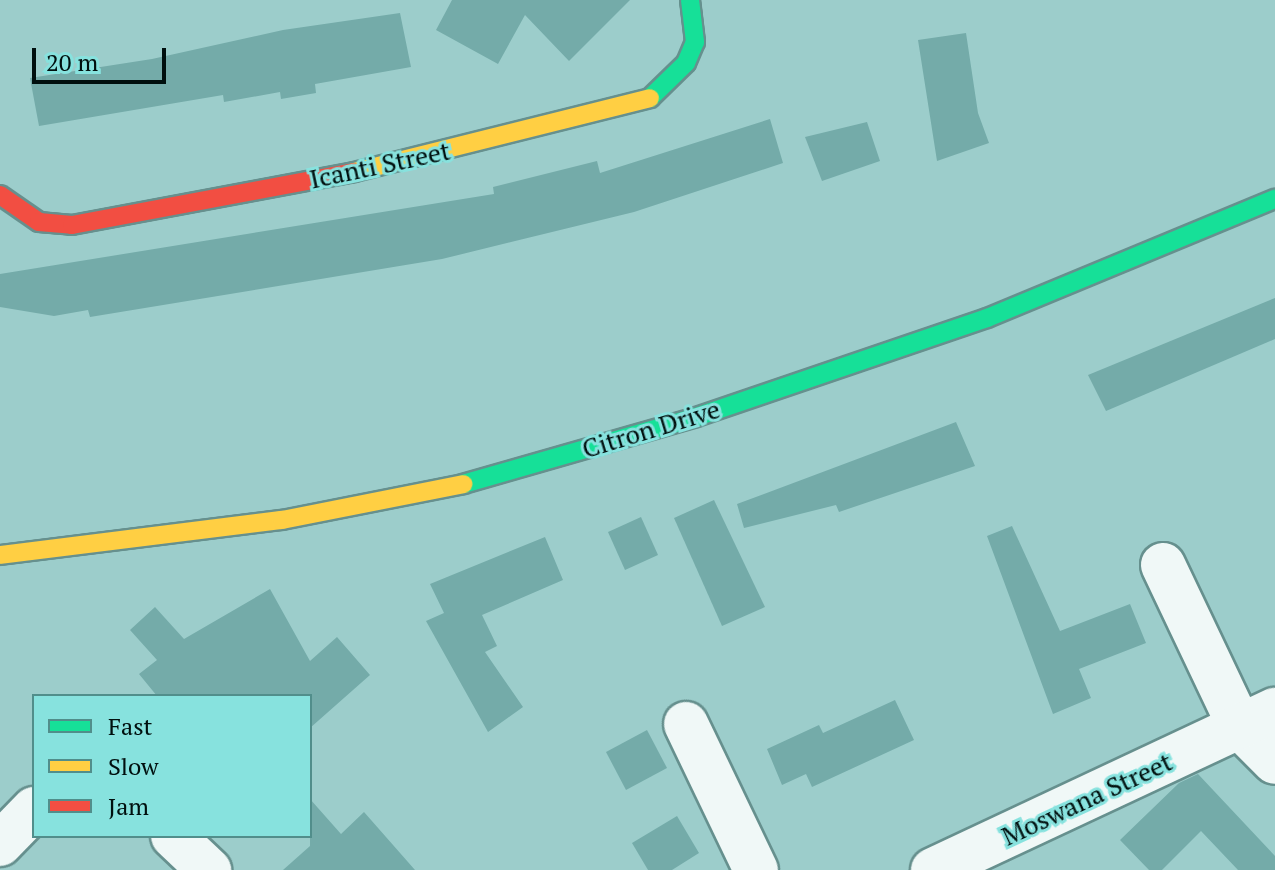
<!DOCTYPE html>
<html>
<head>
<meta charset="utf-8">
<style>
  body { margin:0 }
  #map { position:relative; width:1275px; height:870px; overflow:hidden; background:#9ccdcb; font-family:"PT Serif",serif }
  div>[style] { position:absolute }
  .building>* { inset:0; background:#74aba9 }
  .roads { filter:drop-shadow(2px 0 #66908e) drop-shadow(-2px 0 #66908e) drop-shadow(0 2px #66908e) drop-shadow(0 -2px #66908e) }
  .street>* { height:44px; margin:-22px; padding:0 22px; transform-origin:22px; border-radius:22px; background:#f0f8f7 }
  .fast>* { height:18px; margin:-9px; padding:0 9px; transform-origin:9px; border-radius:9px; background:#16e098 }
  .slow>* { height:18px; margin:-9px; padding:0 9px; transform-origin:9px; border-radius:9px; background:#ffcf43 }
  .jam>* { height:18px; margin:-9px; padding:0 9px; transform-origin:9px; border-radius:9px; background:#f24e42 }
  span { translate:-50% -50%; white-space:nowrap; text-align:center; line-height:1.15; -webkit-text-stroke:6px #87e2de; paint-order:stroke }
  .street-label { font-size:26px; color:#000f0e }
  .legend { position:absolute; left:32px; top:694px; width:280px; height:144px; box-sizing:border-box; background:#87e2de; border:2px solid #518e8b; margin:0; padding:10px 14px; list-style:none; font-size:24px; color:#000f0e }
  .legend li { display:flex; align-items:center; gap:16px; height:40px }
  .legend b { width:40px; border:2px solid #518e8b }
  .scale { position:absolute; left:32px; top:48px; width:134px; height:36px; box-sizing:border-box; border:4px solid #000f0e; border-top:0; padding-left:10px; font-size:24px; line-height:28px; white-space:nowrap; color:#000f0e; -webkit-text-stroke:6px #87e2de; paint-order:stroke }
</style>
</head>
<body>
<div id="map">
  <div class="building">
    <div style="clip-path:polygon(452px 0,630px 0,569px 61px,525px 15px,498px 64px,436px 30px)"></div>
    <div style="clip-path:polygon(400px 13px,411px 67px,315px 84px,316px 93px,281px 99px,280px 92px,224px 102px,223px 95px,39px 126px,30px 78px,152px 59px,283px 30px)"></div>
    <div style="clip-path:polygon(966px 33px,978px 113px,989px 143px,937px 161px,918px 40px)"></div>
    <div style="clip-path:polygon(770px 119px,783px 163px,634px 212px,442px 259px,90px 317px,88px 310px,54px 316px,0 307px,0 274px,494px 194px,493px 187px,597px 161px,600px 173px)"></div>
    <div style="clip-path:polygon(867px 122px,880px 161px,822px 181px,805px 137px)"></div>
    <div style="clip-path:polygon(1275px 298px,1275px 339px,1106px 411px,1088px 375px)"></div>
    <div style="clip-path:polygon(956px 422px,975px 466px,839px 512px,836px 505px,744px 528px,737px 504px)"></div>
    <div style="clip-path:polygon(714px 500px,765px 607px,722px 626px,674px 518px)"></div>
    <div style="clip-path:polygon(641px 517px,658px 555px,625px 570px,608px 532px)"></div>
    <div style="clip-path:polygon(1012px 526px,1060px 631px,1130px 604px,1146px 643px,1079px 669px,1091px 698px,1053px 714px,987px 536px)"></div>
    <div style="clip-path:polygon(545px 537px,563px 580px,482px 615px,497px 646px,485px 652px,523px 707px,488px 732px,426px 621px,444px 613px,430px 584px)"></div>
    <div style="clip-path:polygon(270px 589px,310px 661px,337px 637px,370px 675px,310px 728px,310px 696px,157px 696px,139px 674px,157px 660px,130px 630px,155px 607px,184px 639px)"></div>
    <div style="clip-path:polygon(895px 700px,914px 740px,812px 787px,806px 774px,782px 785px,767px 749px,819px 725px,823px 733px)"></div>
    <div style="clip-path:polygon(647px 730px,667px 768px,626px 790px,606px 752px)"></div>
    <div style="clip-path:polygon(1198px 774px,1275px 856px,1275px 870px,1238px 870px,1201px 831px,1162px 870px,1149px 870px,1120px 840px,1179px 783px)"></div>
    <div style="clip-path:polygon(310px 799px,341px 834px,364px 812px,415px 870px,283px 870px,310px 846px)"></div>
    <div style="clip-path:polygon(677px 816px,699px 853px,672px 870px,648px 870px,632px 843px)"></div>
  </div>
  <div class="roads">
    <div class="street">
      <div style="left:1163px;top:565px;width:179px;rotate:64.6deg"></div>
      <div style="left:1240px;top:727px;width:49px;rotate:45deg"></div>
      <div style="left:686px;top:724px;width:162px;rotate:64.4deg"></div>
      <div style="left:173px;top:836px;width:50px;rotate:43.4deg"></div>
      <div style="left:0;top:844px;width:49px;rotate:-45.8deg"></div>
      <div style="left:933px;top:870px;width:378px;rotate:-25.1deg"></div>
    </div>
    <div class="fast">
      <div style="left:650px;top:98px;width:50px;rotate:-44.2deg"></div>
      <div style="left:686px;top:63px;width:23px;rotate:-67deg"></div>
      <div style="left:695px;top:42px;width:42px;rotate:-96.8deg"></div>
      <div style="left:463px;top:484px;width:242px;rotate:-16deg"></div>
      <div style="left:696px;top:417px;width:307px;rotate:-18.8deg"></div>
      <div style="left:987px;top:318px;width:312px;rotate:-22.5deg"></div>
    </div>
    <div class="slow">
      <div style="left:354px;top:172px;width:305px;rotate:-14deg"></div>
      <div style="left:0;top:555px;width:284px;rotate:-7.1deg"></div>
      <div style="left:282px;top:520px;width:185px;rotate:-11.2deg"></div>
    </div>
    <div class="jam">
      <div style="left:0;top:195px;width:47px;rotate:34.7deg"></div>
      <div style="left:39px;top:222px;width:33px;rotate:5deg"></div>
      <div style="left:72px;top:225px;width:287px;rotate:-10.6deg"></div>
    </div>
  </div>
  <div class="street-label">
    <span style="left:380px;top:165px;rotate:-12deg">Icanti Street</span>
    <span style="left:651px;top:429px;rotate:-17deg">Citron Drive</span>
    <span style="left:1087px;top:799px;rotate:-25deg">Moswana Street</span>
  </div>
  <ul class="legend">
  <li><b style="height:10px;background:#16e098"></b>Fast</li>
  <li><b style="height:10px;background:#ffcf43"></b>Slow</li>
  <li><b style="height:10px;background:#f24e42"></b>Jam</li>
  </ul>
  <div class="scale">20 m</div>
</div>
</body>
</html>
